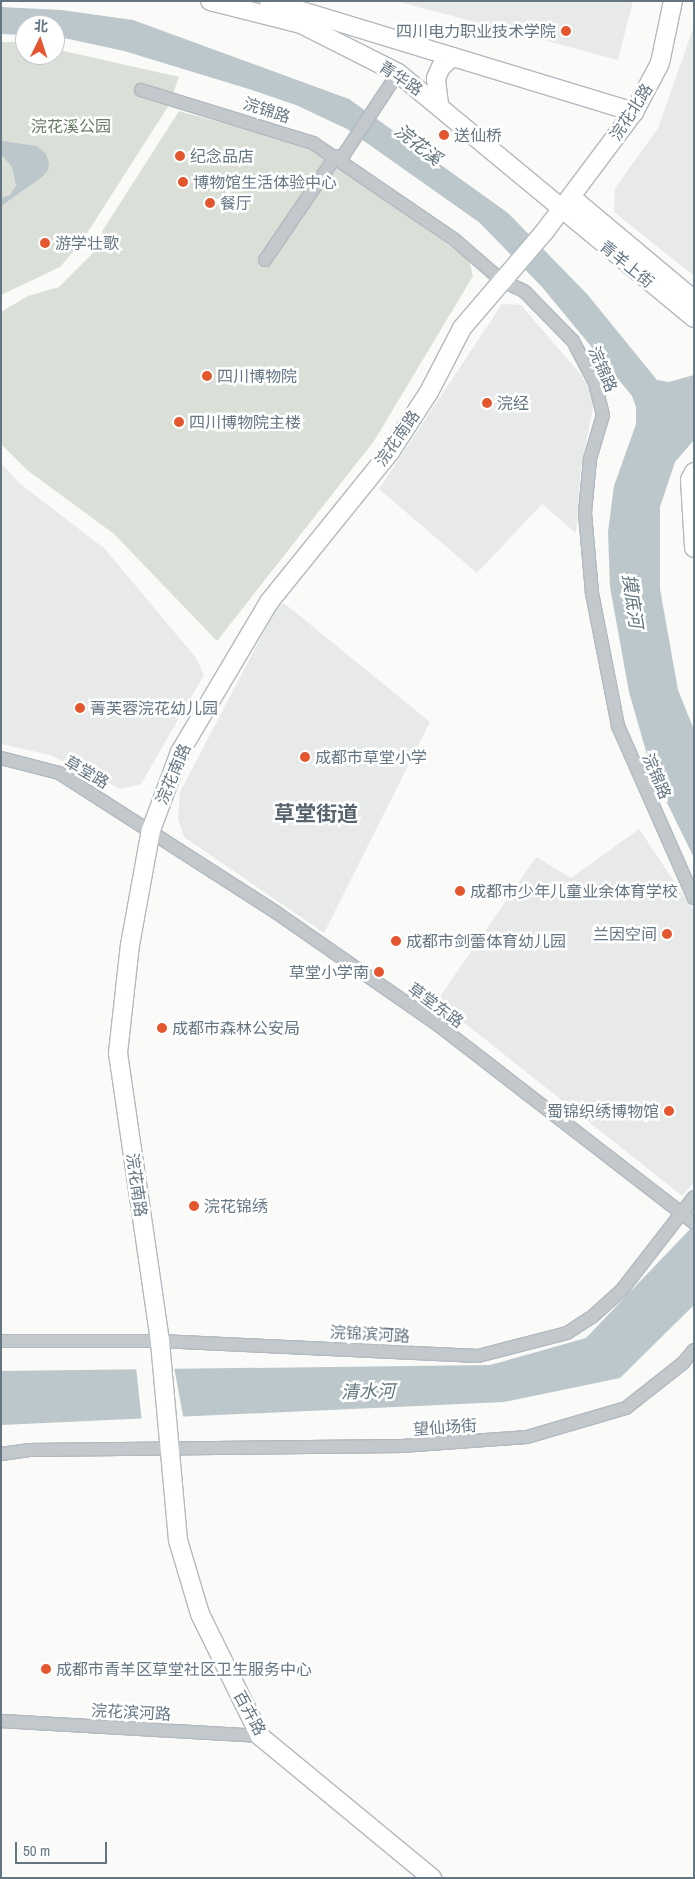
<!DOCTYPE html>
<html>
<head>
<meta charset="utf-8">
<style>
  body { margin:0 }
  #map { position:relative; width:695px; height:1879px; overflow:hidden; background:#fafaf8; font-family:"Archivo Narrow","Noto Sans SC",sans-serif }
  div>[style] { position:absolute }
  .built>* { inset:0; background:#e8e9e9 }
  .green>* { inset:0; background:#dadfd7 }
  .water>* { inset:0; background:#bbc7cb }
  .pier>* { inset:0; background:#fafaf8 }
  .roads { filter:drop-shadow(1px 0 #b3babf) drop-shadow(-1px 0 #b3babf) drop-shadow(0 1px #b3babf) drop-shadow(0 -1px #b3babf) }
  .street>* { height:12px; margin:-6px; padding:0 6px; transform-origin:6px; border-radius:6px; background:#c3c8cc }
  .secondary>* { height:18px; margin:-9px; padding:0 9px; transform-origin:9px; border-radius:9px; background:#fff }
  .dots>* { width:14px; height:14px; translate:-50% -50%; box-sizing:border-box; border:2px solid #fff; border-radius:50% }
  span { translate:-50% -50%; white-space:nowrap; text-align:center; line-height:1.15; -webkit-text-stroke:5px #fff; paint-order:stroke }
  .poi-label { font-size:16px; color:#657683 }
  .right { translate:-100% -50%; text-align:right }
  .left { translate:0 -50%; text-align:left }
  .street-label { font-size:16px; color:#657683 }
  .park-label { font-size:16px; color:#687a64 }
  .water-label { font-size:18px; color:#60757c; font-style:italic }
  .district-label { font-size:21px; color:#57646e; font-weight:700 }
  .frame { position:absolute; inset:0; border:2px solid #657683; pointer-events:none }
  .north { position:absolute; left:15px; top:15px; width:50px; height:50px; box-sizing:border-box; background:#fff; border:1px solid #c1c8cd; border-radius:50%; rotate:4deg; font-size:14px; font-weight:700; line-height:20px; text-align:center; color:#657683 }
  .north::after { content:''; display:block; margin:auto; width:18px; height:22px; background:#e4572e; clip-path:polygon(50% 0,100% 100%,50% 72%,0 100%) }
  .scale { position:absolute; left:15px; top:1842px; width:92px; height:22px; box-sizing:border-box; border:2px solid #657683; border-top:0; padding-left:6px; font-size:15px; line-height:18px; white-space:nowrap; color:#657683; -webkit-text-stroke:4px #fff; paint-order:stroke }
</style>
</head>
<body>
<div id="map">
  <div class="built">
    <div style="clip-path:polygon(396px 1px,633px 1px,618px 60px)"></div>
    <div style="clip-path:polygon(694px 26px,694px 276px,614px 212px,615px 188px,658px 128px)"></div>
    <div style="clip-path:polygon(502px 304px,521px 305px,581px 375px,591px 393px,593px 409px,581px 468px,576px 533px,542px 504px,477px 573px,379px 489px)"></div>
    <div style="clip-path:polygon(1px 463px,19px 483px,105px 549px,196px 658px,204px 675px,141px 784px,121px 789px,50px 755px,1px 744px)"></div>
    <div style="clip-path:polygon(284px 603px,430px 722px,324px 933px,184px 837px,178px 819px,180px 792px,277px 607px)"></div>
    <div style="clip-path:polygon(639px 829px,694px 911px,694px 1183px,682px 1196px,437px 1001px,536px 857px,571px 878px)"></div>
  </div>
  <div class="green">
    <div style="clip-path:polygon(1px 42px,25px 42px,25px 55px,55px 55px,55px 49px,179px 77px,169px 105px,82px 241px,60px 267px,1px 295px)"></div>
    <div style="clip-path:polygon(179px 111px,313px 148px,469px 260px,473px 276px,374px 441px,217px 641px,114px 534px,27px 470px,1px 444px,1px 312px,28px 296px,59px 287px,93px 253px,103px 230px)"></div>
  </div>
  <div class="water">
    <div style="clip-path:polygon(1px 7px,61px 10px,133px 20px,349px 99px,508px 213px,587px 294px,657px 380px,669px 382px,694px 375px,694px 440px,675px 462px,660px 507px,660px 589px,678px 690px,694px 730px,694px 858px,652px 772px,629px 692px,610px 587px,608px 532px,614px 486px,636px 424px,636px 407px,632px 396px,542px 287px,480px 223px,347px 129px,296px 105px,252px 90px,124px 51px,55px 36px,55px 25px,25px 25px,25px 35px,1px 34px)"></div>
    <div style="clip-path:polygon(1px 141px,37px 146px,46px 154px,49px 163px,48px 170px,42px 177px,1px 206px,1px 198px,10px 195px,16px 186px,12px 167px,1px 154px)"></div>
    <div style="clip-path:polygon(694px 1225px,694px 1305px,620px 1378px,504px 1402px,1px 1425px,1px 1371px,490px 1365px,586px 1338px)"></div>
  </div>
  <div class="pier">
    <div style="clip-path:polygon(136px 1367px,174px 1367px,184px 1421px,142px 1423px)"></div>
  </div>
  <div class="roads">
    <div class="street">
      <div style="left:141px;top:90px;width:180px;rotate:17.1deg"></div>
      <div style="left:313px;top:143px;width:172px;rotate:34.3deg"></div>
      <div style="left:455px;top:240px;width:61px;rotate:41deg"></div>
      <div style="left:501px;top:280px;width:25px;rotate:26deg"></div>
      <div style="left:524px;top:291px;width:70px;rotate:45.6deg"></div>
      <div style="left:573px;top:341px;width:47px;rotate:62.4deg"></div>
      <div style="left:595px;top:383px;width:33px;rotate:76deg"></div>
      <div style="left:603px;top:415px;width:46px;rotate:106.5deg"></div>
      <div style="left:590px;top:459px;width:54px;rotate:95.3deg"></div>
      <div style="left:585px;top:513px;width:80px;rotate:85deg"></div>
      <div style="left:592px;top:593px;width:136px;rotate:78.9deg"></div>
      <div style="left:618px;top:726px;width:188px;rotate:66.2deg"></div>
      <div style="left:341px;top:159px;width:103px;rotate:-56.5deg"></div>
      <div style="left:265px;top:260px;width:126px;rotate:-55.7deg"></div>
      <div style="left:1px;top:758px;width:60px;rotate:14.5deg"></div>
      <div style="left:59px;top:773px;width:259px;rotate:32.7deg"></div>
      <div style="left:277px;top:913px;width:196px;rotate:34.8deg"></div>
      <div style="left:438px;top:1025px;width:324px;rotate:37.7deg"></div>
      <div style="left:1px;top:1341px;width:159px"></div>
      <div style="left:160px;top:1341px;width:318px;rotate:2.7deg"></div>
      <div style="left:478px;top:1356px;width:92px;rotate:-14.5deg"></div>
      <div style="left:567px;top:1333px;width:31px;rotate:-33deg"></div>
      <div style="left:593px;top:1316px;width:38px;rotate:-42deg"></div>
      <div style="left:621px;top:1291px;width:119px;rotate:-52.2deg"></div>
      <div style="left:1px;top:1454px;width:27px;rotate:-8deg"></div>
      <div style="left:28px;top:1450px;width:374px;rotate:-0.6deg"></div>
      <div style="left:402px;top:1446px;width:125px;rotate:-4.1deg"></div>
      <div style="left:527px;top:1437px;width:103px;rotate:-16.3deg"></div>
      <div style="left:626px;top:1408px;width:73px;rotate:-38.3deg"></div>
      <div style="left:683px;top:1363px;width:17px;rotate:-50deg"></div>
      <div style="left:1px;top:1721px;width:259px;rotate:3.3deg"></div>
    </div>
    <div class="secondary">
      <div style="left:210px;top:1px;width:94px;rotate:14.2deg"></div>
      <div style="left:301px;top:24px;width:109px;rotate:26.8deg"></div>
      <div style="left:398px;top:73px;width:384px;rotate:39.6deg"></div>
      <div style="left:269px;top:1px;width:382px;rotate:16.9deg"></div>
      <div style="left:439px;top:104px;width:26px;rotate:-97deg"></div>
      <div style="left:436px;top:78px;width:12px;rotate:-66deg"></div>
      <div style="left:441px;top:67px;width:15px;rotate:-42deg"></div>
      <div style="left:571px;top:197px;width:160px;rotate:39.9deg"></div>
      <div style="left:694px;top:472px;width:9px;rotate:117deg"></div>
      <div style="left:690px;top:480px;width:68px;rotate:86.6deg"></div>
      <div style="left:432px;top:1878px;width:223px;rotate:-140.5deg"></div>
      <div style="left:260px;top:1736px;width:136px;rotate:-116.2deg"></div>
      <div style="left:200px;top:1614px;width:77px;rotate:-106.6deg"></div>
      <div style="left:178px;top:1540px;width:200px;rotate:-95.2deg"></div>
      <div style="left:160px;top:1341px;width:291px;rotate:-98.3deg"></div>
      <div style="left:118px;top:1053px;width:109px;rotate:-83.7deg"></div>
      <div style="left:130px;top:945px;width:117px;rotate:-79.7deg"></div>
      <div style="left:151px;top:830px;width:83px;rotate:-69.6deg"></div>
      <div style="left:180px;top:752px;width:174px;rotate:-59.3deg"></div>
      <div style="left:269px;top:602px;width:193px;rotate:-51.1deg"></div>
      <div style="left:390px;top:452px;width:72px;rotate:-57deg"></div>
      <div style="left:429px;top:392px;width:72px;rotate:-62.7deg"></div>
      <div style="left:462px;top:328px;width:128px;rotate:-49.4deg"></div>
      <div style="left:545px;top:231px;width:149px;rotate:-53.2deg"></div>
      <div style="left:634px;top:112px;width:55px;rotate:-62deg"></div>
      <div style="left:660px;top:63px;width:63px;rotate:-78.2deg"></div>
    </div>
  </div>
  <div class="dots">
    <div style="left:566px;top:31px;background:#e4572e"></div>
    <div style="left:444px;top:135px;background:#e4572e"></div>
    <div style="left:180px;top:156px;background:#e4572e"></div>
    <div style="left:183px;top:182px;background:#e4572e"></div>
    <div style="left:210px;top:203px;background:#e4572e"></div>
    <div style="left:45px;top:243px;background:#e4572e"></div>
    <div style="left:207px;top:376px;background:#e4572e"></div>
    <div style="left:487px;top:403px;background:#e4572e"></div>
    <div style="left:179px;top:422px;background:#e4572e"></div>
    <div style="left:80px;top:708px;background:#e4572e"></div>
    <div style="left:305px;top:757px;background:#e4572e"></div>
    <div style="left:460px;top:891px;background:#e4572e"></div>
    <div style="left:667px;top:934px;background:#e4572e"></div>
    <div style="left:396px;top:941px;background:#e4572e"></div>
    <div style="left:379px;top:972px;background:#e4572e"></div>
    <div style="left:162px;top:1028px;background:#e4572e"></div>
    <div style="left:669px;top:1111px;background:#e4572e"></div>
    <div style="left:194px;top:1206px;background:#e4572e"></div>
    <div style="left:46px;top:1669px;background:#e4572e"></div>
  </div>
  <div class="poi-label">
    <span class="right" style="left:556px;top:31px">四川电力职业技术学院</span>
    <span class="left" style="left:454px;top:135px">送仙桥</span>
    <span class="left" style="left:190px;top:156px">纪念品店</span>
    <span class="left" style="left:193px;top:182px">博物馆生活体验中心</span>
    <span class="left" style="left:220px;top:203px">餐厅</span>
    <span class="left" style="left:55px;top:243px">游学壮歌</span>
    <span class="left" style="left:217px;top:376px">四川博物院</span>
    <span class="left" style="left:497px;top:403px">浣经</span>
    <span class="left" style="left:189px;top:422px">四川博物院主楼</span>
    <span class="left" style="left:90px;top:708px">菁芙蓉浣花幼儿园</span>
    <span class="left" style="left:315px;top:757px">成都市草堂小学</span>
    <span class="left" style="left:470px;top:891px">成都市少年儿童业余体育学校</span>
    <span class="right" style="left:657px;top:934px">兰因空间</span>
    <span class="left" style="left:406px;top:941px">成都市剑蕾体育幼儿园</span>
    <span class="right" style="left:369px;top:972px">草堂小学南</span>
    <span class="left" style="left:172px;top:1028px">成都市森林公安局</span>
    <span class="right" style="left:659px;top:1111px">蜀锦织绣博物馆</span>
    <span class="left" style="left:204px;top:1206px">浣花锦绣</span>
    <span class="left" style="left:56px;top:1669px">成都市青羊区草堂社区卫生服务中心</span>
  </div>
  <div class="street-label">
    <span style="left:401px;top:78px;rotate:34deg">青华路</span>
    <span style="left:267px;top:110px;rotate:18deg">浣锦路</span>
    <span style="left:631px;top:112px;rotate:-57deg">浣花北路</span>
    <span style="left:627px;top:264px;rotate:39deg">青羊上街</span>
    <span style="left:603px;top:369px;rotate:67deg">浣锦路</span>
    <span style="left:397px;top:438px;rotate:-55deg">浣花南路</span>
    <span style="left:87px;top:772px;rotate:30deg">草堂路</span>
    <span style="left:173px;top:774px;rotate:-67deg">浣花南路</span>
    <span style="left:657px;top:776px;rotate:67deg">浣锦路</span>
    <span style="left:436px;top:1005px;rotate:36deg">草堂东路</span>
    <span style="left:137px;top:1185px;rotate:82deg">浣花南路</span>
    <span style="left:370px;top:1334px;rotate:3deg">浣锦滨河路</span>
    <span style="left:445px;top:1427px;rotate:-4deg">望仙场街</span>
    <span style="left:131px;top:1712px;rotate:3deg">浣花滨河路</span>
    <span style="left:250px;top:1713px;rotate:61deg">百卉路</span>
  </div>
  <div class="park-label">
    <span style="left:71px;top:126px">浣花溪公园</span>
  </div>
  <div class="water-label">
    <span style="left:418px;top:145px;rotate:38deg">浣花溪</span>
    <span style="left:632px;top:601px;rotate:82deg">摸底河</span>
    <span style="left:368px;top:1392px;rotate:-1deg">清水河</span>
  </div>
  <div class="district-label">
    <span style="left:316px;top:814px">草堂街道</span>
  </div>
  <div class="frame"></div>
  <div class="north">北</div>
  <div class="scale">50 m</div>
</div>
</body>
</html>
